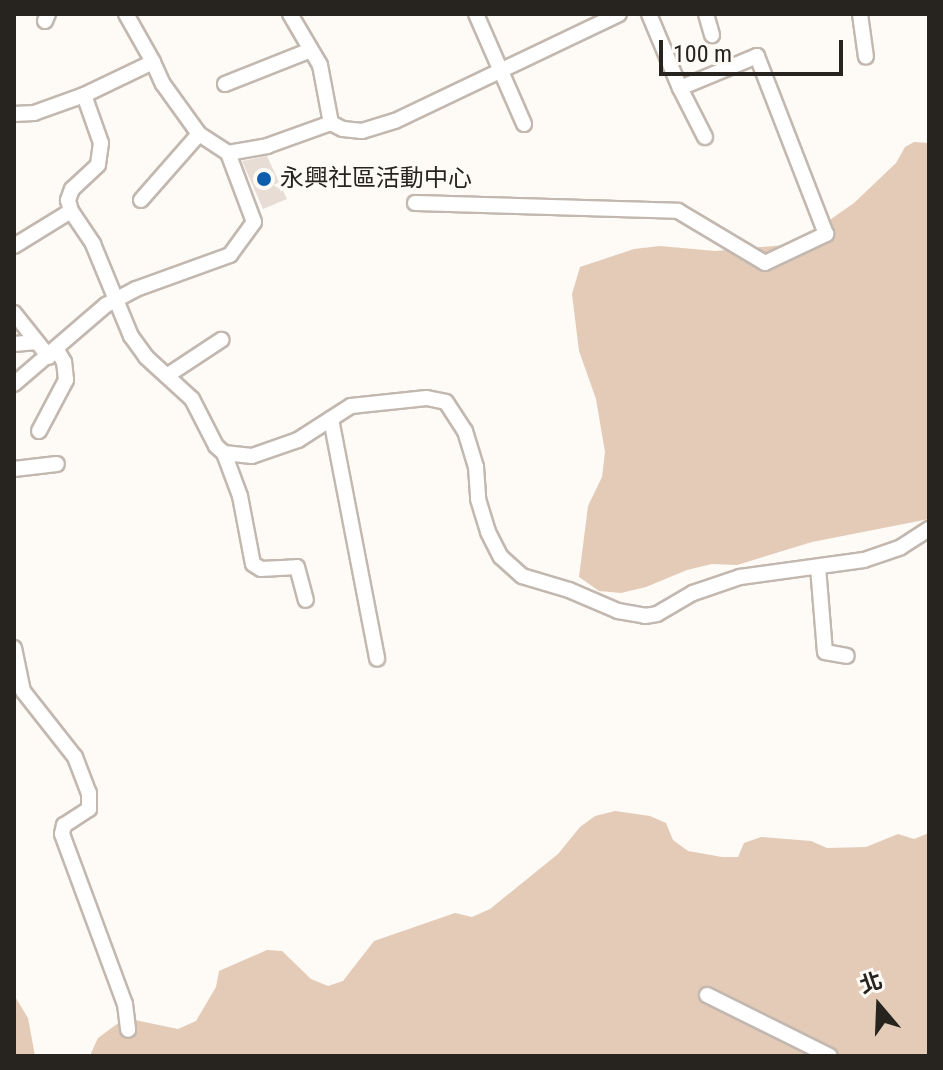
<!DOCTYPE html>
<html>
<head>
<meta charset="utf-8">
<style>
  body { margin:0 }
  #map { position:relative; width:943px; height:1070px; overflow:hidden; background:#fefaf6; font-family:"Roboto Condensed","Noto Sans TC",sans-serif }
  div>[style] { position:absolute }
  .green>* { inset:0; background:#e3cbb7 }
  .building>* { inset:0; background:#e8ddd4 }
  .roads { filter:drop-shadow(2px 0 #c2b8af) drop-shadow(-2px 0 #c2b8af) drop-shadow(0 2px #c2b8af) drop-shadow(0 -2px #c2b8af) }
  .minor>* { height:14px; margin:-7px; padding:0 7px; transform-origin:7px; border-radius:7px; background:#fff }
  .dots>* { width:22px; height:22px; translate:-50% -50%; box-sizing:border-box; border:4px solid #fefaf6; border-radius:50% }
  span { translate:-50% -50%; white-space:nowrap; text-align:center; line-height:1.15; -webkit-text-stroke:7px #fefaf6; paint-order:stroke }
  .poi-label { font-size:24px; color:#27231f }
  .left { translate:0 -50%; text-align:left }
  .frame { position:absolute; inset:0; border:16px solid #27231f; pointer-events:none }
  .north { position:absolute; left:839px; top:966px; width:80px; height:80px; -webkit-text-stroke:6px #fefaf6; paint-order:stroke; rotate:341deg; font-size:22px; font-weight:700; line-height:32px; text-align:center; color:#27231f }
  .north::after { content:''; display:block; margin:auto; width:28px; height:36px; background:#27231f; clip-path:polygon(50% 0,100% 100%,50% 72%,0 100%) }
  .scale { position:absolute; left:659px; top:40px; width:184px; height:36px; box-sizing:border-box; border:4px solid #27231f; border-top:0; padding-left:10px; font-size:24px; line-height:28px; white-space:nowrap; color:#27231f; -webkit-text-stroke:6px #fefaf6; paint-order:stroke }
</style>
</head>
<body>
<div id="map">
  <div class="green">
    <div style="clip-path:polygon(914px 142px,929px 143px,929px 519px,812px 542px,737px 565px,712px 564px,687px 570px,646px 587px,621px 593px,599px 591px,579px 577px,588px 506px,602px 477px,605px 452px,596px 399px,579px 351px,572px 294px,580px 267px,634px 249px,660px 246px,715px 251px,785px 245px,811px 233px,854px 203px,896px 163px,905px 147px)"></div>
    <div style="clip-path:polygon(615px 811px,650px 816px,666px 823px,673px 840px,688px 851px,722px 857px,738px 857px,744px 843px,761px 837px,811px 841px,827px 848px,866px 847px,898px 834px,914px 839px,929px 833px,929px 1056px,92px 1056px,91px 1053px,98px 1038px,125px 1018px,178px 1029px,196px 1021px,216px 987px,219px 971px,267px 950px,282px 951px,311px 979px,328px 986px,343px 981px,374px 941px,455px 913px,472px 917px,490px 909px,558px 854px,580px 827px,595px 816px)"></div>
    <div style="clip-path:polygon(14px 995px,28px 1018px,35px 1056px,14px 1056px)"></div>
  </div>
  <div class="building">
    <div style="clip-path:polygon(267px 156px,287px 199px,263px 209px,242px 161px)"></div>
  </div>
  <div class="roads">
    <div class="minor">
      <div style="left:126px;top:14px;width:55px;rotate:60.6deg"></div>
      <div style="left:153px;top:62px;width:76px;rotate:154.4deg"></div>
      <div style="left:84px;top:95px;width:51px;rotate:70.5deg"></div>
      <div style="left:101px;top:143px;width:22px;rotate:98deg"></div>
      <div style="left:98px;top:165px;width:35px;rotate:137deg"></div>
      <div style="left:72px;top:189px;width:12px;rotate:110deg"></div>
      <div style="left:68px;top:200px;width:11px;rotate:75deg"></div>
      <div style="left:71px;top:211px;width:40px;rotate:56deg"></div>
      <div style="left:93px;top:244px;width:100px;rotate:67.6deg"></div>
      <div style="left:131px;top:336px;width:26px;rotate:54deg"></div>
      <div style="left:146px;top:357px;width:62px;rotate:42.4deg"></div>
      <div style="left:192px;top:399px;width:53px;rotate:62.9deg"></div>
      <div style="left:216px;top:446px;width:11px;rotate:41deg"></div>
      <div style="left:224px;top:453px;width:28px;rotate:6deg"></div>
      <div style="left:252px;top:456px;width:49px;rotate:-19.2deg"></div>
      <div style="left:298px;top:440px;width:63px;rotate:-32.7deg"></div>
      <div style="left:351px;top:406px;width:76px;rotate:-6deg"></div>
      <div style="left:427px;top:398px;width:19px;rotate:12deg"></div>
      <div style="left:446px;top:402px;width:35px;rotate:57deg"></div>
      <div style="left:465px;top:431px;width:38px;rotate:73deg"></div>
      <div style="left:476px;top:467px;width:32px;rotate:86deg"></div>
      <div style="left:478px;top:499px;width:34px;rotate:73deg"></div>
      <div style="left:488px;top:532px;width:28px;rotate:63deg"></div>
      <div style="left:501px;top:557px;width:28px;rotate:42deg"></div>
      <div style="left:522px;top:576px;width:49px;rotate:16.6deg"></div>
      <div style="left:569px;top:590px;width:53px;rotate:23.2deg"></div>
      <div style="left:618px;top:611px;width:27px;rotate:10deg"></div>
      <div style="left:645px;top:616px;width:12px;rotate:-9deg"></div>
      <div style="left:657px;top:614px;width:42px;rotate:-30.3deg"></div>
      <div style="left:693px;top:593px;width:50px;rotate:-18.8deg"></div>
      <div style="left:740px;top:577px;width:125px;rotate:-7.8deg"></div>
      <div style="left:864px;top:560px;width:39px;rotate:-19deg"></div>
      <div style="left:901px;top:547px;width:33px;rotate:-33deg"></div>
      <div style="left:290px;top:14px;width:59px;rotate:59.5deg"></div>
      <div style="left:320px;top:65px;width:59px;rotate:79.3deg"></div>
      <div style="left:476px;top:14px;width:120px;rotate:66.4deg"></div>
      <div style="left:706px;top:14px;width:22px;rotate:74deg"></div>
      <div style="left:860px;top:14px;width:43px;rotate:82.1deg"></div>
      <div style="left:45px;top:21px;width:8px;rotate:-67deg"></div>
      <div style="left:153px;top:62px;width:24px;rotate:66deg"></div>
      <div style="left:163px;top:84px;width:62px;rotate:54.2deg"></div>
      <div style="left:199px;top:134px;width:35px;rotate:33deg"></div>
      <div style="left:228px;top:153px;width:40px;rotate:-10deg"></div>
      <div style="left:267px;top:146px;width:68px;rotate:-19.8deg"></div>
      <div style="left:331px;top:123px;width:13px;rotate:27deg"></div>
      <div style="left:343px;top:129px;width:19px;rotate:6deg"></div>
      <div style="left:362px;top:131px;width:34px;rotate:-17deg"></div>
      <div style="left:395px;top:121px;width:248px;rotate:-25.5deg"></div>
      <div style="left:225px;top:84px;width:92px;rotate:-21.6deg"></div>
      <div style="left:680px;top:88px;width:55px;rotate:63deg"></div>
      <div style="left:14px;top:114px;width:20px;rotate:-3deg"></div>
      <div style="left:34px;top:113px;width:53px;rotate:-19.8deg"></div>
      <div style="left:141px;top:200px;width:88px;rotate:-48.7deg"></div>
      <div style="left:415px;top:203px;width:263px;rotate:1.7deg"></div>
      <div style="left:678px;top:211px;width:101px;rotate:30.9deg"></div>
      <div style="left:765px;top:263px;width:68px;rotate:-25.4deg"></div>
      <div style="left:826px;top:234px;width:191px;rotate:-111.2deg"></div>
      <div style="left:757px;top:56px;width:83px;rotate:157.4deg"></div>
      <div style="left:680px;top:88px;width:80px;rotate:-112.7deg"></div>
      <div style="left:14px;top:246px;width:67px;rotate:-31.6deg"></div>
      <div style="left:14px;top:313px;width:56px;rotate:51.5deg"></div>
      <div style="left:14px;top:344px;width:23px;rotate:-5deg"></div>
      <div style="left:168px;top:375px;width:64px;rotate:-33.4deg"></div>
      <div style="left:14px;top:384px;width:121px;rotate:-40.7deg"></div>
      <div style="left:106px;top:305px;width:34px;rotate:-28deg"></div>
      <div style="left:136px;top:289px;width:100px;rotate:-19.9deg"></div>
      <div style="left:230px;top:255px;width:41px;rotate:-54deg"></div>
      <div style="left:254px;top:222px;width:74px;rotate:-110.6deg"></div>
      <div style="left:331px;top:419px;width:244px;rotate:79.1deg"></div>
      <div style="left:39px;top:431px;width:58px;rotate:-62.1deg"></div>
      <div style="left:66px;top:380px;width:18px;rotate:-96deg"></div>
      <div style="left:64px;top:362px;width:14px;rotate:-120deg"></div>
      <div style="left:224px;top:453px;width:46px;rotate:69.6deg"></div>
      <div style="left:240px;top:496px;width:69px;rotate:79.2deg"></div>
      <div style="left:253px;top:564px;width:9px;rotate:32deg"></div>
      <div style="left:261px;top:569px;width:36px;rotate:-3deg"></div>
      <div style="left:297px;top:567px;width:34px;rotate:75deg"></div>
      <div style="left:14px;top:469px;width:43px;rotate:-6.6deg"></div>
      <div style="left:818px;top:567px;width:85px;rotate:85.3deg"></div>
      <div style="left:825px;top:652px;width:22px;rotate:10deg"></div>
      <div style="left:14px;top:648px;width:44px;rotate:78.2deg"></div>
      <div style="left:23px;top:691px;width:84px;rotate:51.8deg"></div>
      <div style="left:75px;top:757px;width:39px;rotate:69deg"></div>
      <div style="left:89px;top:793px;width:16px;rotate:90deg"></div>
      <div style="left:89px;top:809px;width:30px;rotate:147deg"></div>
      <div style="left:64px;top:825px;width:9px;rotate:103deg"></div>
      <div style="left:62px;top:834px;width:181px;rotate:69.7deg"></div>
      <div style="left:125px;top:1004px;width:26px;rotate:83deg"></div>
      <div style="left:707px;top:995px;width:137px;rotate:26.4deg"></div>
    </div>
  </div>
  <div class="dots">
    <div style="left:264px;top:179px;background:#0d5dac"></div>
  </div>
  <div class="poi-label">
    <span class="left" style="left:280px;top:179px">永興社區活動中心</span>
  </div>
  <div class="frame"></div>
  <div class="north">北</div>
  <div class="scale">100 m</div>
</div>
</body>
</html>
